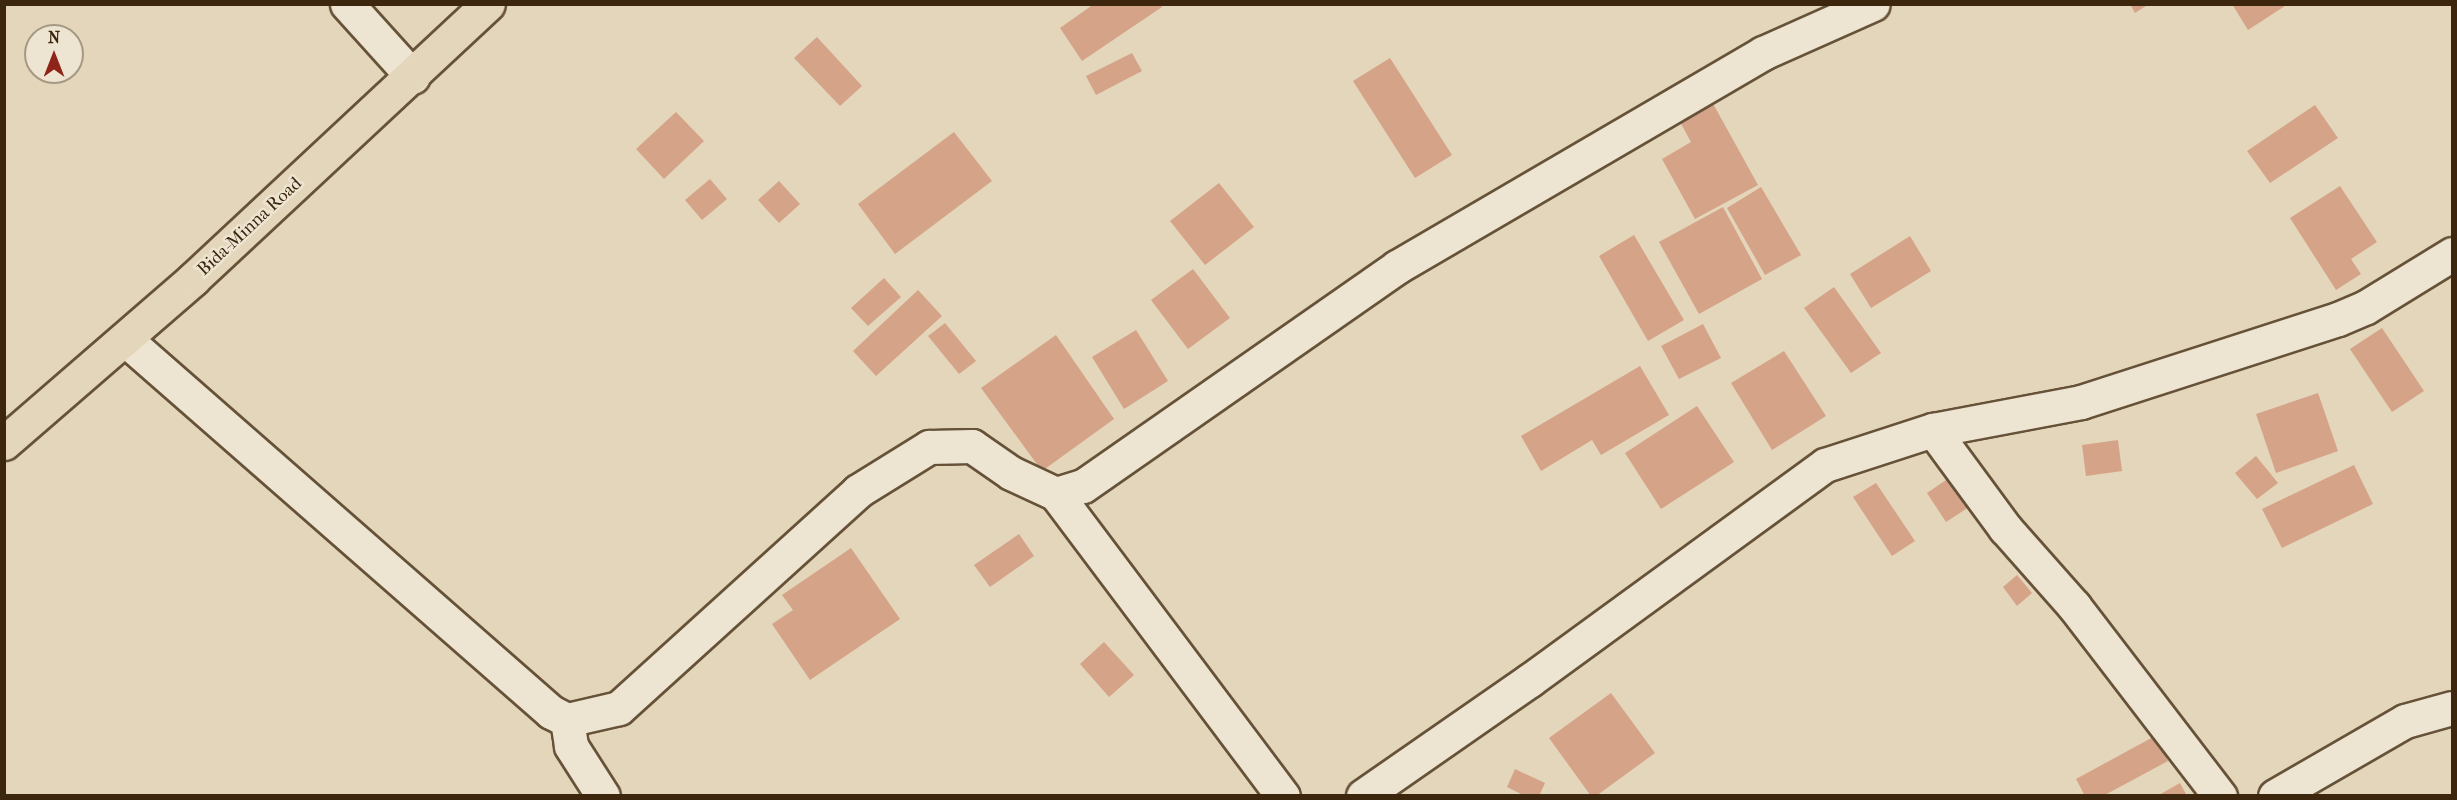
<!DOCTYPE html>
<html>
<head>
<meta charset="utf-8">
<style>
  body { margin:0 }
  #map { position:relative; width:2457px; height:800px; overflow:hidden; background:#e4d6ba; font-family:"IM FELL French Canon",serif }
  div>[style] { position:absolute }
  .building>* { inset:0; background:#d5a388 }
  .roads { filter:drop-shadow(2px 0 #665238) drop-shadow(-2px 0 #665238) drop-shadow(0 2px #665238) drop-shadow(0 -2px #665238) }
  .minor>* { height:33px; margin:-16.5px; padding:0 16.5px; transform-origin:16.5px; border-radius:16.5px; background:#ede4d2 }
  .major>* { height:33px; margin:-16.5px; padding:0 16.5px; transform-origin:16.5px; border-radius:16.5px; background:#e4d6ba }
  span { translate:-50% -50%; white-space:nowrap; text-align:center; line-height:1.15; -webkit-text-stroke:5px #ede4d2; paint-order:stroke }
  .street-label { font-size:18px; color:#3c260d }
  .frame { position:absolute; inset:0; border:6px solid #3c260d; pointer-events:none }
  .north { position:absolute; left:24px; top:24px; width:60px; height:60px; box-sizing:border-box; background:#ede4d2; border:2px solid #a69883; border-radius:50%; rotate:0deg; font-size:16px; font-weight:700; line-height:24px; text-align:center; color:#3c260d }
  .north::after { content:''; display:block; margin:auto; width:21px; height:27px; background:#8f2418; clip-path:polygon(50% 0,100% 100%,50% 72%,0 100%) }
</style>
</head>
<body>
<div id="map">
  <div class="building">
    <div style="clip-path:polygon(1094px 4px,1160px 4px,1162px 7px,1082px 61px,1060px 28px)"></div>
    <div style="clip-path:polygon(2130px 4px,2149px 4px,2135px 13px)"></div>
    <div style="clip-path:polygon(2232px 4px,2288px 4px,2248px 30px)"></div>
    <div style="clip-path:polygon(817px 37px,862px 86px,840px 106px,794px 58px)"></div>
    <div style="clip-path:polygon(1132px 53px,1142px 71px,1096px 95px,1086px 76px)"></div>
    <div style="clip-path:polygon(1390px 58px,1452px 155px,1415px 178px,1353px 81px)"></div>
    <div style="clip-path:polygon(1711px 100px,1758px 185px,1695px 219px,1662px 159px,1691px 142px,1678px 118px)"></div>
    <div style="clip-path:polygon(2315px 105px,2338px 138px,2270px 183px,2247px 151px)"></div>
    <div style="clip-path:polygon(676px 112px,704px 141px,664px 179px,636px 149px)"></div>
    <div style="clip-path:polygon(954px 132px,992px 181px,895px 254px,858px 204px)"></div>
    <div style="clip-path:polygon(710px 179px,727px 199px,702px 220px,685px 200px)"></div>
    <div style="clip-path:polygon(779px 181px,800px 204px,779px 223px,758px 200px)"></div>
    <div style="clip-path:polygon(1219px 183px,1254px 227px,1205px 265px,1170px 221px)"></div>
    <div style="clip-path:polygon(2340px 186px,2377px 242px,2351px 259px,2361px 274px,2336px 290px,2290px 218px)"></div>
    <div style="clip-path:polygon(1761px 187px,1801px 255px,1765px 275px,1727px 208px)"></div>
    <div style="clip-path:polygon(1723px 207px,1762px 279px,1699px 314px,1659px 242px)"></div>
    <div style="clip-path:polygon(1634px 235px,1684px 320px,1648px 341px,1599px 256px)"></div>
    <div style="clip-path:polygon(1910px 236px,1931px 271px,1871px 308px,1850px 274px)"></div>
    <div style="clip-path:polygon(1193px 269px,1230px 318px,1188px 349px,1151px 300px)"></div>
    <div style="clip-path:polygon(884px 278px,901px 297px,868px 326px,851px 308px)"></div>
    <div style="clip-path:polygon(1834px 287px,1881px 353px,1851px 373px,1804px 308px)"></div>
    <div style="clip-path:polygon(918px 290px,942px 316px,876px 376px,853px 351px)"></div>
    <div style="clip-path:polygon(945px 323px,976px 361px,959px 374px,928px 336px)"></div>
    <div style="clip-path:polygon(1703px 324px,1721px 358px,1679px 379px,1661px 346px)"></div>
    <div style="clip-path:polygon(2382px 328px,2424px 391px,2392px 412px,2350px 349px)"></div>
    <div style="clip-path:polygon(1136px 330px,1168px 381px,1124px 409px,1092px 357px)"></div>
    <div style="clip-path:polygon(1056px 335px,1114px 419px,1042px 471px,981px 388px)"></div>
    <div style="clip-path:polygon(1784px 351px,1826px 416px,1772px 450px,1731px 383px)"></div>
    <div style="clip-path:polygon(1640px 366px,1669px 415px,1601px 455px,1592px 440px,1541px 471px,1521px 436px)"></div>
    <div style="clip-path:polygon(2318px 393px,2338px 451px,2276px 473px,2256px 414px)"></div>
    <div style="clip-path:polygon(1697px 406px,1734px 462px,1661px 509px,1625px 453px)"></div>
    <div style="clip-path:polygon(2118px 440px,2122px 471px,2086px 476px,2082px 445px)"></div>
    <div style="clip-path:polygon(2256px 456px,2278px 483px,2257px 499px,2235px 473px)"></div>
    <div style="clip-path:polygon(2354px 465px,2373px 504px,2282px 548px,2262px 509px)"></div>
    <div style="clip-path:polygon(1949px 478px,1969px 507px,1946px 522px,1927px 493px)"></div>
    <div style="clip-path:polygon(1876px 483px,1915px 541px,1892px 556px,1853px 497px)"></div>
    <div style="clip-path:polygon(1019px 534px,1034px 556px,990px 587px,974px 565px)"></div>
    <div style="clip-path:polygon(851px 548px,900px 619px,810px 680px,772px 624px,793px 610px,782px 595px)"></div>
    <div style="clip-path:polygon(2017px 575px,2032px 593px,2017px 606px,2003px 587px)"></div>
    <div style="clip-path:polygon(1104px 642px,1134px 675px,1109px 697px,1080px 664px)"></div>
    <div style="clip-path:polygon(1611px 693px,1655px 753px,1596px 796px,1591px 796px,1549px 738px)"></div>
    <div style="clip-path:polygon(2155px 736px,2168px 761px,2103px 796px,2085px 796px,2076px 779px)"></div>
    <div style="clip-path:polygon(1515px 769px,1545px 783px,1539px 796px,1525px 796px,1507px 787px)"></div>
    <div style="clip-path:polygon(2180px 783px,2187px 796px,2157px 796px)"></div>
  </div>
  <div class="roads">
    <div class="minor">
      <div style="left:347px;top:4px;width:98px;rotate:47.9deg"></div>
      <div style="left:125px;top:339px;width:566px;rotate:41.2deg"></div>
      <div style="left:551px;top:712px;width:18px;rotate:27deg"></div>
      <div style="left:567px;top:720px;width:53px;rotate:-13deg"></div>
      <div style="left:619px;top:708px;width:323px;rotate:-42.2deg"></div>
      <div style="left:858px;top:491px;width:84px;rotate:-31.8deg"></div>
      <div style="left:929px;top:447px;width:43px;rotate:-1.3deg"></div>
      <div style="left:972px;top:446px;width:47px;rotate:34.7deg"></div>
      <div style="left:1011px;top:473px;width:50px;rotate:25deg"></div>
      <div style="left:1056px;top:494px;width:378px;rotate:53.1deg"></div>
      <div style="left:1933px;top:430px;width:122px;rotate:53.7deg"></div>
      <div style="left:2005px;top:528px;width:104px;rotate:48.5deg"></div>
      <div style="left:2074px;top:606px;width:240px;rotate:52.5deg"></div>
      <div style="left:1056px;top:494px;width:28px;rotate:-17deg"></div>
      <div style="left:1083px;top:486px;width:383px;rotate:-34.9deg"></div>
      <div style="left:1397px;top:267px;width:424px;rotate:-30.3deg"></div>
      <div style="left:1763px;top:53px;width:120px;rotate:-24deg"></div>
      <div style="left:567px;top:720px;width:26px;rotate:81deg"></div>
      <div style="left:571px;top:746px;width:59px;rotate:57.4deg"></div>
      <div style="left:1363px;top:796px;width:203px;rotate:-34.8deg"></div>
      <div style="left:1530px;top:680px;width:365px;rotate:-36.1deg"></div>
      <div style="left:1825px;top:465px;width:114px;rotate:-18deg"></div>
      <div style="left:1933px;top:430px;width:151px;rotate:-10.7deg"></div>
      <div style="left:2081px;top:402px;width:270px;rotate:-17.9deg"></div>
      <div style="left:2338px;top:319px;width:30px;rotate:-23deg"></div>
      <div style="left:2366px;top:307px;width:101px;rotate:-31.6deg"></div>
      <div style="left:2275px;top:796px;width:150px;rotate:-30deg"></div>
      <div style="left:2405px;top:721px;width:49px;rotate:-15.5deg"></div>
    </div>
    <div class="major">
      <div style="left:4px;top:443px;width:250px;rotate:-40.9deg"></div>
      <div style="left:193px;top:279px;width:403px;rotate:-43deg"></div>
    </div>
  </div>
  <div class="street-label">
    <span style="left:250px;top:227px;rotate:-43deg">Bida-Minna Road</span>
  </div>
  <div class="frame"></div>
  <div class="north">N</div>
</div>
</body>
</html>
